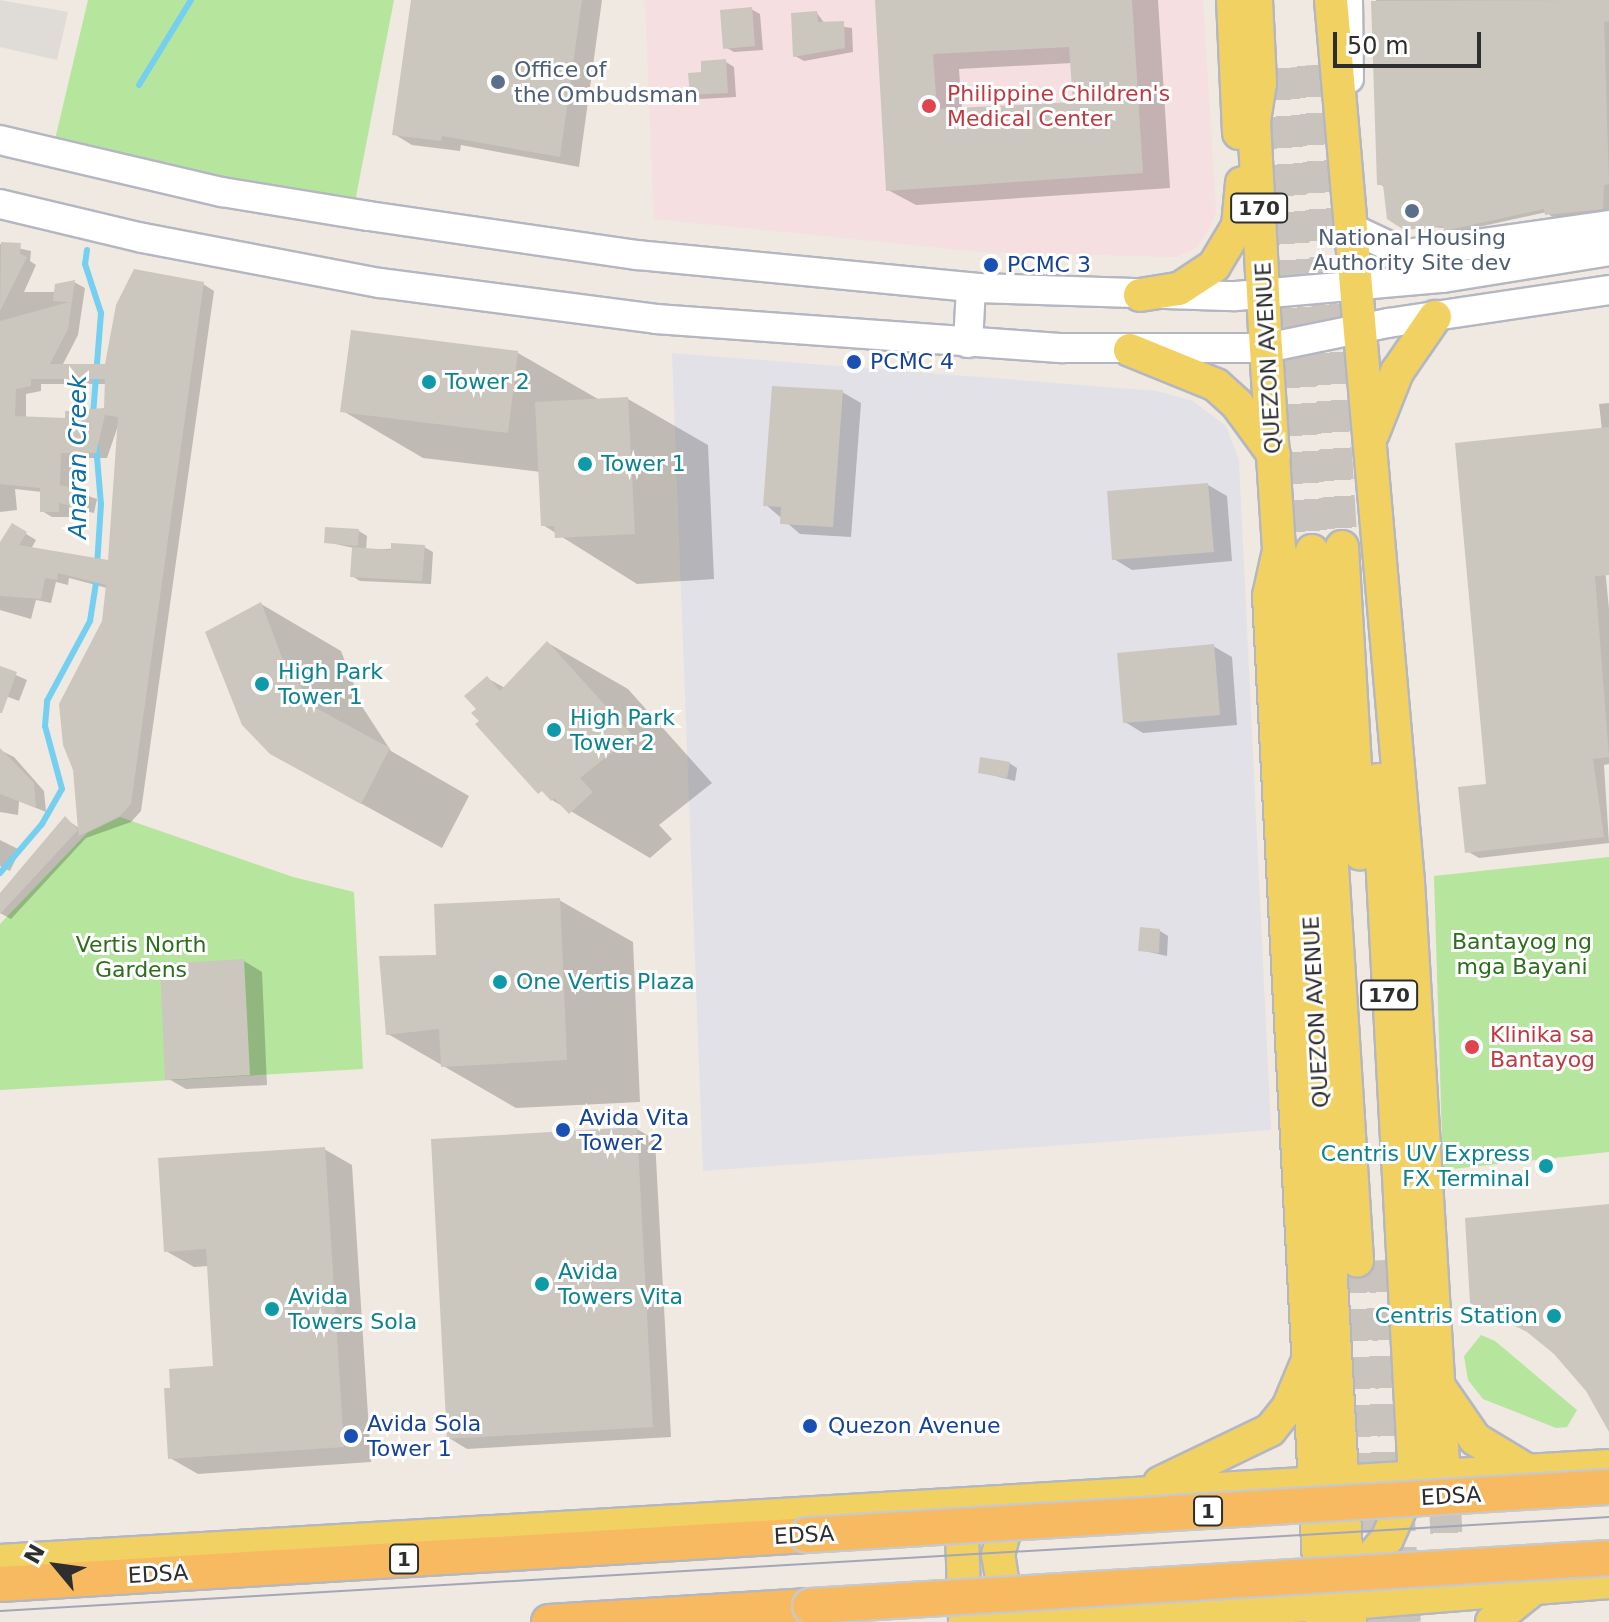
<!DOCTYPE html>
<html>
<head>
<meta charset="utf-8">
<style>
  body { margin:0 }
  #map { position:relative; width:1609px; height:1622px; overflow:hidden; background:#efe9e1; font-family:"DejaVu Sans",sans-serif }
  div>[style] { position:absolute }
  .industrial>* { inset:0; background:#e3e1e8 }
  .medical>* { inset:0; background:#f5dfe0 }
  .green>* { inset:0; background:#b6e59e }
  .plaza>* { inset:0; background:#dfdcd8 }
  .shadow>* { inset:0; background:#0003 }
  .stream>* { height:6px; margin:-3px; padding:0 3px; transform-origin:3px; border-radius:3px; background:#75cff0 }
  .building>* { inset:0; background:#cbc7bf }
  .primary-tunnel>* { height:32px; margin-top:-16px; transform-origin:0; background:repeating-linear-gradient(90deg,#c8c4bd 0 32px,transparent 0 48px) }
  .roads { filter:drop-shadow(2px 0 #b4b7c1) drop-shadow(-2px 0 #b4b7c1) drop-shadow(0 2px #b4b7c1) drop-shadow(0 -2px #b4b7c1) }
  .tertiary>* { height:26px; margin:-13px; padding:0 13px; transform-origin:13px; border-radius:13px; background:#fff }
  .secondary>* { height:28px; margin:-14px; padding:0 14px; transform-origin:14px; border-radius:14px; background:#fff }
  .primary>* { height:32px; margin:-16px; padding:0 16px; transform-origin:16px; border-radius:16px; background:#f2d163 }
  .trunk>* { height:34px; margin:-17px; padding:0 17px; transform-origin:17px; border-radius:17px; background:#f8ba60 }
  .tram>* { height:2px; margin:-1px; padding:0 1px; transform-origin:1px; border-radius:1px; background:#a3a6b8 }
  .bridges { filter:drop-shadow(2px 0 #c9c9c9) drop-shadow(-2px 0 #c9c9c9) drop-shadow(0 2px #c9c9c9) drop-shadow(0 -2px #c9c9c9) }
  .trunk-bridge>* { height:34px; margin:-17px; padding:0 17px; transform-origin:17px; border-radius:17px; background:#f8ba60 }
  .dots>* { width:22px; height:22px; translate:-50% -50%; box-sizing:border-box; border:4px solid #fff; border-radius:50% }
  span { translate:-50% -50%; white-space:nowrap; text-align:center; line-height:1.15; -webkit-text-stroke:6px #fff; paint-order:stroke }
  .shield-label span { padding:2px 6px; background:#fff; border:2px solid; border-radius:6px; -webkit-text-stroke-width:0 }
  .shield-label { font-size:20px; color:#2e2e2e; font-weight:700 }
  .service-label { font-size:22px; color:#4e5e75 }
  .left { translate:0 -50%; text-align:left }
  .health-label { font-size:22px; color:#be3a42 }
  .transit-label { font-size:22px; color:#164399 }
  .street-label { font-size:22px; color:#2e2e2e }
  .culture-label { font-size:22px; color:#0d838f }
  .right { translate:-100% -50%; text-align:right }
  .park-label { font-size:22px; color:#2c6e1b }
  .water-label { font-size:24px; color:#0d6fa3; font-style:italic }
  .north { position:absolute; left:16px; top:1526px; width:80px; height:80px; -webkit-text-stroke:6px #fff; paint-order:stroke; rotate:299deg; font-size:22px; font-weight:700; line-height:32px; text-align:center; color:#2e2e2e }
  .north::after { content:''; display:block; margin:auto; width:28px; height:36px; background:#2e2e2e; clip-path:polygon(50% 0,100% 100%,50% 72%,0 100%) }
  .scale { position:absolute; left:1333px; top:32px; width:148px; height:36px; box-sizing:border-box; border:4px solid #2e2e2e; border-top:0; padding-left:10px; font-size:24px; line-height:28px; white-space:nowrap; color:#2e2e2e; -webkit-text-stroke:6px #fff; paint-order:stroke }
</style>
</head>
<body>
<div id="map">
  <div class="industrial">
    <div style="clip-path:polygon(672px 353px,1157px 391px,1193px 401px,1226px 426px,1239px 460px,1271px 1130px,703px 1171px)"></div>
  </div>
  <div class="medical">
    <div style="clip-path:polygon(645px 0,1203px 0,1216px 212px,1209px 229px,1197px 247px,1176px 257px,982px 252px,654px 219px)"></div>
  </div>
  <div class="green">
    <div style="clip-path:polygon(88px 0,394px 0,354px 207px,53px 148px)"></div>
    <div style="clip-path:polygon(120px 817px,293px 877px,354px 892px,363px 1069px,0 1090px,0 924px,87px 833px)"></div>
    <div style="clip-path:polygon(1609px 857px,1609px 1152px,1443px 1170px,1434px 876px)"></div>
    <div style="clip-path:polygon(1481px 1335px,1495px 1341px,1577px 1410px,1567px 1427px,1556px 1428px,1483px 1399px,1468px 1380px,1464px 1356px)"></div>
  </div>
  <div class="plaza">
    <div style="clip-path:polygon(0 0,68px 12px,57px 60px,0 47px)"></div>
  </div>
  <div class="shadow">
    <div style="clip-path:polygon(413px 0,602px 0,579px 167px,461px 145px,460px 151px,412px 145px,394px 134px)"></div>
    <div style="clip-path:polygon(evenodd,877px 0,1158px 0,1170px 188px,916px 205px,888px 190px,877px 0,1072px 63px,1075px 104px,962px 110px,959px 69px,1072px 63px)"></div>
    <div style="clip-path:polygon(1376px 0,1609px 0,1609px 210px,1552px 217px,1547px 212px,1451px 233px,1445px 228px,1396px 225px,1389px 218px,1386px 188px,1379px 184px)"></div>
    <div style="clip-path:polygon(751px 9px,760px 14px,763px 50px,734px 52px,725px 47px)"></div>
    <div style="clip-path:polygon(817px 13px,825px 24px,852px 28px,853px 52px,804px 61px,795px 56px)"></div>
    <div style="clip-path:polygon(726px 62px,734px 67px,736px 97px,700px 99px,692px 94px,703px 74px)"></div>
    <div style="clip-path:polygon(evenodd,0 244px,31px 251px,30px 261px,36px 265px,24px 292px,56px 292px,74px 282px,85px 288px,78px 335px,62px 366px,107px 366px,203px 284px,214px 291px,141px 811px,131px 822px,86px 838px,11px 919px,0 913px,0 896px,66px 819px,80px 829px,107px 588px,69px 578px,68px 585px,56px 582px,51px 603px,36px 600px,31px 619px,0 610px,0 546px,13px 526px,36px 540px,31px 549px,110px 563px,120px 420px,107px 458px,72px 458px,71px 490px,97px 499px,94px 513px,69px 507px,69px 517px,52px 517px,42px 511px,42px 492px,15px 489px,17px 510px,0 512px,0 244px,41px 384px,107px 384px,106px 409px,68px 420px,26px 418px,26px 394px,41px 391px,41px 384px)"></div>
    <div style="clip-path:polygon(518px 353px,598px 399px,628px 399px,708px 445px,714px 579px,637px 584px,543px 525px,541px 472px,423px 458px,343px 411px)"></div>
    <div style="clip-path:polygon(842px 392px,861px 403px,851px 537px,800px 534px,765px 504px)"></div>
    <div style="clip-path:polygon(1609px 403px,1609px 527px,1601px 528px,1609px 609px,1609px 764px,1604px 765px,1609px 843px,1479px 858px,1467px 851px,1602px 430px,1599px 404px)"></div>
    <div style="clip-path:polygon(1208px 485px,1227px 496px,1232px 561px,1132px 570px,1114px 559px)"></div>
    <div style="clip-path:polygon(359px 531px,367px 536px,366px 550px,424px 547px,433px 552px,431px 584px,360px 581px,352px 576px,354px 548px,326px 542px)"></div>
    <div style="clip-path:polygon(261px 604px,341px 651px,363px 708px,391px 751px,469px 796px,442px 848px,353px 799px,244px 724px)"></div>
    <div style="clip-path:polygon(548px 643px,628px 689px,712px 783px,659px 825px,672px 839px,650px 858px,552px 800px,481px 721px,478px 710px,487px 678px,505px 688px)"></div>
    <div style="clip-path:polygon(1213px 646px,1232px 657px,1237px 725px,1143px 733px,1125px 722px)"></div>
    <div style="clip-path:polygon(0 668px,27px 680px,19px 701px,0 694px)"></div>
    <div style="clip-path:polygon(0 750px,14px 757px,44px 791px,46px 812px,19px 801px,18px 815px,0 812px)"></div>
    <div style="clip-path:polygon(1009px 763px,1017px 768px,1015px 781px,980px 772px)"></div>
    <div style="clip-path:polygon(0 840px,20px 850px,10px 871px,0 866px)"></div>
    <div style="clip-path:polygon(559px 900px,633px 942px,640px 1102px,516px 1108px,388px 1034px,438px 957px)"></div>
    <div style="clip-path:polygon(1160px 931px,1168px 936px,1167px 956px,1140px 950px)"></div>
    <div style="clip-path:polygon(244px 961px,262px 972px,267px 1085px,186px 1089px,167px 1078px)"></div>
    <div style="clip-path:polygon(637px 1129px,655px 1140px,671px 1437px,467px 1449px,449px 1438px)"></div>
    <div style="clip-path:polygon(324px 1149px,352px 1165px,371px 1462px,198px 1474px,170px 1458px,215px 1368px,209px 1266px,194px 1267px,166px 1251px)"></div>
  </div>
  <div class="stream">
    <div style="left:139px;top:85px;width:100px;rotate:-58.5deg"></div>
    <div style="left:87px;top:250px;width:14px;rotate:98deg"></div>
    <div style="left:85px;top:264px;width:52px;rotate:71.9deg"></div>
    <div style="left:101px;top:313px;width:101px;rotate:94.5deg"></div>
    <div style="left:96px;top:445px;width:59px;rotate:85.2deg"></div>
    <div style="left:101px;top:504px;width:62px;rotate:93.7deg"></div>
    <div style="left:0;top:873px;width:65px;rotate:-49.4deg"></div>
    <div style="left:42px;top:824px;width:40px;rotate:-60.3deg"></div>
    <div style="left:62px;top:789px;width:65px;rotate:-105.1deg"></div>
    <div style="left:45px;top:726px;width:25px;rotate:-85deg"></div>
    <div style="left:47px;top:701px;width:91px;rotate:-61.7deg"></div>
    <div style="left:90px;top:621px;width:45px;rotate:-81deg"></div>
  </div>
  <div class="building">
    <div style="clip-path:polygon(411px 0,582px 0,560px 157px,442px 136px,441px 141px,392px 135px)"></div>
    <div style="clip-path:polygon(evenodd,875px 0,1132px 0,1143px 173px,886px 191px,875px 0,1069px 47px,1073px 102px,937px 109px,933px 54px,1069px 47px)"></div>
    <div style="clip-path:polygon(1609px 0,1609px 21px,1604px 22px,1609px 184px,1604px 185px,1603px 209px,1545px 215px,1544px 209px,1444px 231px,1443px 226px,1404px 230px,1387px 219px,1383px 185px,1377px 185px,1371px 1px)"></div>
    <div style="clip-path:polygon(752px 7px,755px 46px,723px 49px,720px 10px)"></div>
    <div style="clip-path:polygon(817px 11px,818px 22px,844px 21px,845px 48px,793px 57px,791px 13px)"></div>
    <div style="clip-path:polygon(726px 59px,728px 93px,690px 95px,688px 73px,701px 72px,701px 61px)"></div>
    <div style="clip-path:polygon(1px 242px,21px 243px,20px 254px,27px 257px,0 311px)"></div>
    <div style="clip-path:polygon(evenodd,134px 269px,204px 282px,131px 804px,120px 816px,79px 836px,78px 830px,0 914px,0 893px,65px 816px,78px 830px,73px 770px,63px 745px,59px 704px,102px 621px,106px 585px,58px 573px,57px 580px,45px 578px,41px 599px,0 596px,0 542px,12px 523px,27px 532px,19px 545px,108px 560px,118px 417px,105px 415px,96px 453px,61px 453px,60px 485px,87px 491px,83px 509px,59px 503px,59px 512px,40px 512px,40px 488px,0 484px,0 321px,69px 302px,53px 301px,55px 284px,75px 280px,68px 329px,50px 364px,105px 364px,116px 305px,134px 269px,31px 379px,105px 379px,104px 408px,65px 411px,65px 418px,15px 416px,16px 389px,31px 386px,31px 379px)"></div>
    <div style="clip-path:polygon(351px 330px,518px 351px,508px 433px,340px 412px)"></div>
    <div style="clip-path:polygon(772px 386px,843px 390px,833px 527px,780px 524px,781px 507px,763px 506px)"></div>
    <div style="clip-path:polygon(628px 397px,635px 534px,555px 538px,554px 526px,541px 526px,535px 402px)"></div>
    <div style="clip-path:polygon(1609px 427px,1609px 575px,1595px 576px,1609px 757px,1593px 759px,1604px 837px,1465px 853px,1458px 787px,1486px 784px,1455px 443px)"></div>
    <div style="clip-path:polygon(1208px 483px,1214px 552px,1112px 560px,1107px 491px)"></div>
    <div style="clip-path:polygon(325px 527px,359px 529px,358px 546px,324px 543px)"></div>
    <div style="clip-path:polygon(391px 543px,425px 545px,422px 581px,350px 577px,352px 547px,391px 550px)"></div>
    <div style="clip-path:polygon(261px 602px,283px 660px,314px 707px,390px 748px,361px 804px,270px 754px,242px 725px,205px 632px)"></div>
    <div style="clip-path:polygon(547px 641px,633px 736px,580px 778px,593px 792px,569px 814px,554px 798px,551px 801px,542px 791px,538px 794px,475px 724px,479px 721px,471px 713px,476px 709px,464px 696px,487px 676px,500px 691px)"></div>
    <div style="clip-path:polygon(1214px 644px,1220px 715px,1123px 723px,1117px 653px)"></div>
    <div style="clip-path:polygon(0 666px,17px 672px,2px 713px,0 713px)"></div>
    <div style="clip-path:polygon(0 748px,34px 783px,36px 808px,0 794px)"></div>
    <div style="clip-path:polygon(980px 757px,1010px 762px,1007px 778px,978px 773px)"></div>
    <div style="clip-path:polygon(560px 898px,567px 1060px,441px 1067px,439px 1029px,386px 1035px,379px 956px,436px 955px,434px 904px)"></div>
    <div style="clip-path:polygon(1140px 927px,1160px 929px,1159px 953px,1138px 951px)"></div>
    <div style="clip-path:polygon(244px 959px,250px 1075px,165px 1080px,160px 964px)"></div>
    <div style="clip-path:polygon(637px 1127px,653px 1427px,447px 1439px,431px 1139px)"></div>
    <div style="clip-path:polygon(325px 1147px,344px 1447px,168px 1459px,164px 1388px,170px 1388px,169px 1369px,213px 1366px,206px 1249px,164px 1252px,158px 1158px)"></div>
    <div style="clip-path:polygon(1609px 1204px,1609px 1432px,1586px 1391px,1554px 1354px,1527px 1332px,1470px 1303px,1465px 1218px)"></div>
  </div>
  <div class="primary-tunnel">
    <div style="left:1313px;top:65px;width:483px;rotate:86.6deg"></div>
    <div style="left:1282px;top:68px;width:484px;rotate:86.4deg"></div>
    <div style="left:1384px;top:1260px;width:363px;rotate:86.7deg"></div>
    <div style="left:1357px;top:1261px;width:362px;rotate:86.8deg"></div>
    <div style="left:1445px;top:1501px;width:74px;rotate:87.7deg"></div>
  </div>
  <div class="roads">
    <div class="tertiary">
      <div style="left:1349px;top:0;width:79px;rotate:89.3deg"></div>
    </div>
    <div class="secondary">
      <div style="left:0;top:140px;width:228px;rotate:13.2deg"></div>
      <div style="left:222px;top:192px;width:149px;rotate:9.3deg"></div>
      <div style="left:369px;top:216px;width:271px;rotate:8.3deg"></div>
      <div style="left:637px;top:255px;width:342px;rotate:5.5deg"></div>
      <div style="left:977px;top:288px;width:259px;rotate:1.8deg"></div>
      <div style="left:1236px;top:296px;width:208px;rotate:-5deg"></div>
      <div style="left:1443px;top:278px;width:168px;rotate:-9.2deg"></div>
      <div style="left:0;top:204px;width:147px;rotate:13.4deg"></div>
      <div style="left:143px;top:238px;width:241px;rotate:10.8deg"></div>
      <div style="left:380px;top:283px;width:278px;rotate:7.4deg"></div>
      <div style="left:656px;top:319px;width:408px;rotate:4.1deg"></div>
      <div style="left:1063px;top:348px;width:203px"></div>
      <div style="left:1266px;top:348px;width:125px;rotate:-11.6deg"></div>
      <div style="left:1388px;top:323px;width:223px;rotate:-8.5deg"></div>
      <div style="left:1353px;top:229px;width:59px;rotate:25.3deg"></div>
      <div style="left:1406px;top:254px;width:205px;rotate:-8.1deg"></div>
      <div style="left:968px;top:343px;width:55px;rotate:-86.9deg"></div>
    </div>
    <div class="primary">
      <div style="left:1233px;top:0;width:133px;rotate:87.4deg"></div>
      <div style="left:1256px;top:0;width:83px;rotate:87.2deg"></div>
      <div style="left:1260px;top:83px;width:38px;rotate:99deg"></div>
      <div style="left:1254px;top:121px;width:227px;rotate:87deg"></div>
      <div style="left:1266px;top:348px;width:200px;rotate:86.3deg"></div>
      <div style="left:1279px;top:548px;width:52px;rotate:74.4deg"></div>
      <div style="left:1293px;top:598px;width:1026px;rotate:86.81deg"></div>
      <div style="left:1331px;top:0;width:885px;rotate:85.01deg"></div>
      <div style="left:1408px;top:882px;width:615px;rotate:86.55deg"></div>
      <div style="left:1140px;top:295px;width:39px;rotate:-9deg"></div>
      <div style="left:1179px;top:289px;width:42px;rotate:-33.3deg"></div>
      <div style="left:1214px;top:266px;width:47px;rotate:-59deg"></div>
      <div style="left:1238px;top:226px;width:43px;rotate:-84.7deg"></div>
      <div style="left:1130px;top:350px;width:93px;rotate:22.1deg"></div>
      <div style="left:1216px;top:385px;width:28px;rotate:42deg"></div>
      <div style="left:1237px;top:404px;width:63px;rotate:54deg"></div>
      <div style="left:1373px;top:433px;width:66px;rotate:-68.5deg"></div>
      <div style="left:1397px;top:372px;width:67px;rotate:-55.4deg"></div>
      <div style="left:1342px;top:547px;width:307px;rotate:86.6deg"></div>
      <div style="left:1312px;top:551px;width:711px;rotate:86.37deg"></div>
      <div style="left:1278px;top:555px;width:42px;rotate:102.4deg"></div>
      <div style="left:1269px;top:596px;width:1027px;rotate:87.04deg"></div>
      <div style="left:1378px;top:780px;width:718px;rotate:86.97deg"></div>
      <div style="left:1442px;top:1391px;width:58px;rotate:55.5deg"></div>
      <div style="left:1475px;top:1439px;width:58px;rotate:31deg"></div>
      <div style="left:1160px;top:1483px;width:122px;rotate:-25.7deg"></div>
      <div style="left:1270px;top:1430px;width:28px;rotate:-51deg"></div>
      <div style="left:1288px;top:1408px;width:47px;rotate:-67.3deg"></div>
      <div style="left:945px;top:1506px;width:33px;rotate:59deg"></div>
      <div style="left:962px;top:1534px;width:88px;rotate:88deg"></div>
      <div style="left:0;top:1561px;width:1612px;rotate:-3.38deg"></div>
      <div style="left:1348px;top:1585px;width:60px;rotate:-49.7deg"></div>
      <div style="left:1387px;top:1539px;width:69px;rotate:-66deg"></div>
      <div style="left:1022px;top:1612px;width:33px;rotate:-125deg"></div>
      <div style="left:1003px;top:1585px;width:30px;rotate:-99deg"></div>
      <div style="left:998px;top:1555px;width:30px;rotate:-75deg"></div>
      <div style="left:1006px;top:1526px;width:27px;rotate:-54deg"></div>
      <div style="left:988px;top:1622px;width:361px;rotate:-3deg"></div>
      <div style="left:1349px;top:1603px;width:261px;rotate:-4.6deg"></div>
      <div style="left:1492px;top:1622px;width:51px;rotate:-38.7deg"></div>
    </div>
    <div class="trunk">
      <div style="left:0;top:1584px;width:808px;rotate:-3.47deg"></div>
      <div style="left:549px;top:1622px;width:261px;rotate:-3.5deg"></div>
    </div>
  </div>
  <div class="tram">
    <div style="left:0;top:1611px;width:1612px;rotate:-3.34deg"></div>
  </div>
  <div class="bridges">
    <div class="trunk-bridge">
      <div style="left:807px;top:1535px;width:803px;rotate:-3.43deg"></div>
      <div style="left:810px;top:1606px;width:800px;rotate:-3.44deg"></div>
    </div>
  </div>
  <div class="dots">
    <div style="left:498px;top:82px;background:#5c6f8a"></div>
    <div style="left:929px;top:106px;background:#e0444e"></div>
    <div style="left:1412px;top:211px;background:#5c6f8a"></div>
    <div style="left:991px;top:265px;background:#1a4fb4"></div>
    <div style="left:854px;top:362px;background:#1a4fb4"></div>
    <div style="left:429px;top:382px;background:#0f9aa8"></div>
    <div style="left:585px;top:464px;background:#0f9aa8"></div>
    <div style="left:262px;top:684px;background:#0f9aa8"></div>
    <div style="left:554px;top:730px;background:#0f9aa8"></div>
    <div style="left:500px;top:982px;background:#0f9aa8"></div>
    <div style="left:1472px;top:1047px;background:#e0444e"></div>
    <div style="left:563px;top:1130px;background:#1a4fb4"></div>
    <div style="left:1546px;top:1166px;background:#0f9aa8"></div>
    <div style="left:542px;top:1284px;background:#0f9aa8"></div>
    <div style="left:272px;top:1309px;background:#0f9aa8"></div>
    <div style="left:1554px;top:1316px;background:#0f9aa8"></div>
    <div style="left:810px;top:1426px;background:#1a4fb4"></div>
    <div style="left:351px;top:1436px;background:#1a4fb4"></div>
  </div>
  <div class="shield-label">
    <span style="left:1259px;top:208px">170</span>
    <span style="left:1389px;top:995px">170</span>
    <span style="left:1208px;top:1511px">1</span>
    <span style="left:404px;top:1559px">1</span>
  </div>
  <div class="service-label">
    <span class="left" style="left:514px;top:82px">Office of<br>the Ombudsman</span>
    <span style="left:1412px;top:250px">National Housing<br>Authority Site dev</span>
  </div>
  <div class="health-label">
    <span class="left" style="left:947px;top:106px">Philippine Children's<br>Medical Center</span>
    <span class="left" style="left:1490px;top:1047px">Klinika sa<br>Bantayog</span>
  </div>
  <div class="transit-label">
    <span class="left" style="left:1007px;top:265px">PCMC 3</span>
    <span class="left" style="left:870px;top:362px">PCMC 4</span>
    <span class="left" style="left:579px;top:1130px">Avida Vita<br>Tower 2</span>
    <span class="left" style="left:367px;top:1436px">Avida Sola<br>Tower 1</span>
    <span class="left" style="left:828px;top:1426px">Quezon Avenue</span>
  </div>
  <div class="street-label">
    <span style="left:1268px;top:358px;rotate:-93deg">QUEZON AVENUE</span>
    <span style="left:1316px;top:1012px;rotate:-93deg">QUEZON AVENUE</span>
    <span style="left:1451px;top:1496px;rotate:-3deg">EDSA</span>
    <span style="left:804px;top:1535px;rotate:-3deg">EDSA</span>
    <span style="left:158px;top:1574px;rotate:-3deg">EDSA</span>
  </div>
  <div class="culture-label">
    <span class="left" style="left:445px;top:382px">Tower 2</span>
    <span class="left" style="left:601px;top:464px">Tower 1</span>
    <span class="left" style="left:278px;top:684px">High Park<br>Tower 1</span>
    <span class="left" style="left:570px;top:730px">High Park<br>Tower 2</span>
    <span class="left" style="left:516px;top:982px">One Vertis Plaza</span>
    <span class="right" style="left:1530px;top:1166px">Centris UV Express<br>FX Terminal</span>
    <span class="left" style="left:558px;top:1284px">Avida<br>Towers Vita</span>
    <span class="left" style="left:288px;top:1309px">Avida<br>Towers Sola</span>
    <span class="right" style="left:1538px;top:1316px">Centris Station</span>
  </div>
  <div class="park-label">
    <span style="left:1522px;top:954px">Bantayog ng<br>mga Bayani</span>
    <span style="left:141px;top:957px">Vertis North<br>Gardens</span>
  </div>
  <div class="water-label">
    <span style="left:79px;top:457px;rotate:-90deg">Anaran Creek</span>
  </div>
  <div class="north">N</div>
  <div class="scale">50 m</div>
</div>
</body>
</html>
